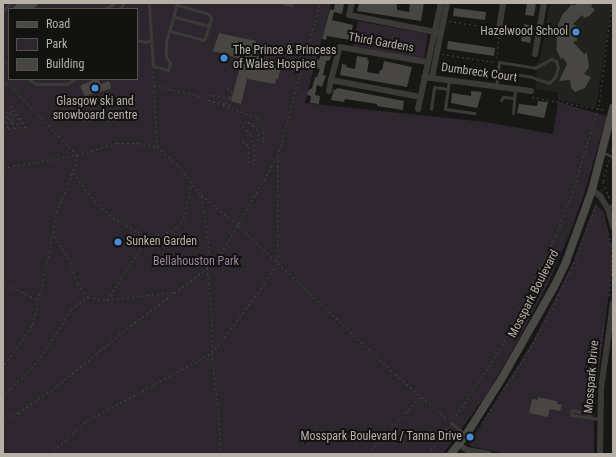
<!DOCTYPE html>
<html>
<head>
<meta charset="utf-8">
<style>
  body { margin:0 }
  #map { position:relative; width:616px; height:457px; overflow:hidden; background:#171716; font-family:"Roboto Condensed",sans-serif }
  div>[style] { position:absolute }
  .built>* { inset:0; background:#21211f }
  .green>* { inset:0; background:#2d262e }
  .building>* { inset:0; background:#474643 }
  .path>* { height:1px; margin-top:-0.5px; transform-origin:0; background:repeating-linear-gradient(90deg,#43403d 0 2px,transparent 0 5px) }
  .lane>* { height:3px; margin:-1.5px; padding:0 1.5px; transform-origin:1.5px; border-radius:1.5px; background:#3c3a37 }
  .street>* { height:6px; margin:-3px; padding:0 3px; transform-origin:3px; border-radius:3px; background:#3c3a37 }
  .secondary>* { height:8px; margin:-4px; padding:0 4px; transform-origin:4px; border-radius:4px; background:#4b4945 }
  .dots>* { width:11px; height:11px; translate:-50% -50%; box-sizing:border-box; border:2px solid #121211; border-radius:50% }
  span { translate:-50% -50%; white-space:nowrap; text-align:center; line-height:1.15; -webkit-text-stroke:4px #121211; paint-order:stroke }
  .poi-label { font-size:12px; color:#b6b0a9 }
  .right { translate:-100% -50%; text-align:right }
  .left { translate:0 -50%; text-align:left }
  .street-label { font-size:12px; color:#b6b0a9 }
  .park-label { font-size:12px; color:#9c829e }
  .frame { position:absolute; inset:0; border:4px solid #b6b0a9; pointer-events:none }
  .legend { position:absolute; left:8px; top:8px; width:130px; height:72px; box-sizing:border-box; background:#121211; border:1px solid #54514e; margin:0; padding:5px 7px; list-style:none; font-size:12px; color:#b6b0a9 }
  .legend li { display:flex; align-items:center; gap:8px; height:20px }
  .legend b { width:20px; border:1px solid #54514e }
</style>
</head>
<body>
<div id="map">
  <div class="built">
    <div style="clip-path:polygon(550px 3px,612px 3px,596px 108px,558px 100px,558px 92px,535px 89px,537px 71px,534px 65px,540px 61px)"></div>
  </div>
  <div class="green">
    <div style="clip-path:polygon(evenodd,3px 3px,331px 3px,305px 103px,485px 122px,553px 134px,558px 102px,607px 116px,584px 194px,569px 235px,547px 286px,516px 344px,487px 394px,443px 454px,3px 454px,3px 3px,9px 9px,137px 9px,137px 79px,9px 79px,9px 9px)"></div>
    <div style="clip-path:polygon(358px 21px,428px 34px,424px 59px,353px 46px)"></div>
    <div style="clip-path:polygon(595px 204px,604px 212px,606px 221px,610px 241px,612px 270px,594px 407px,594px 454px,508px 454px,473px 447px,469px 444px,533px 341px,572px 265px)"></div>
  </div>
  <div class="building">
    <div style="clip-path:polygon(17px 3px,39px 3px,34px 9px,12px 9px)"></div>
    <div style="clip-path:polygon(335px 3px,344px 4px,342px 14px,334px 12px,332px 20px,353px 25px,350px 40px,327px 36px,326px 40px,322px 39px,330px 9px,334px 10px)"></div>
    <div style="clip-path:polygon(359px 3px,397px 3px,397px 10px,409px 12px,410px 3px,424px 3px,421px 21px,357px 11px)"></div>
    <div style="clip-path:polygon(527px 3px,536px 3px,534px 16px,525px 15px)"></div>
    <div style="clip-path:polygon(577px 3px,593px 3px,591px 6px,595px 10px,589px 16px,584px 18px,582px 15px,573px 24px,580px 28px,578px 36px,577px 37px,577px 41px,573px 42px,584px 54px,587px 53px,589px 67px,584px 74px,591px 77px,585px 88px,575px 92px,571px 88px,570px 80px,559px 81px,567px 64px,563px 58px,561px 59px,556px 49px,557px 48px,556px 31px,562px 15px,572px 4px,574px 6px)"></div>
    <div style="clip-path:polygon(454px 8px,486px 12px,485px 20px,453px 16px)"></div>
    <div style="clip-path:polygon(524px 24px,533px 26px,530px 43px,521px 41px)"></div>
    <div style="clip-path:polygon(219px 33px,256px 41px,253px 55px,282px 63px,278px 79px,276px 79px,275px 84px,247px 79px,241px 104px,231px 101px,242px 59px,213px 51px)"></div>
    <div style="clip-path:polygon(448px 41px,495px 48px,494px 56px,447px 49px)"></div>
    <div style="clip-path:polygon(324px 49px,332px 51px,330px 60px,326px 61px,323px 75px,326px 76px,322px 87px,317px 85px,315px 95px,320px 96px,319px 104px,310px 103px,311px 96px,307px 95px,308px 91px,312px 88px,315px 77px,317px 77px,320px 69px,316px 68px,317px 59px,319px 60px,322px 50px)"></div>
    <div style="clip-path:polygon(357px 56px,368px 58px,367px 60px,369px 61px,367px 72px,379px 74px,380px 70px,382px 70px,384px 61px,412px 67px,407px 87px,340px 75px,342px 64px,347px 65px,346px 67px,355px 69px)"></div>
    <div style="clip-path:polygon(95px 79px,98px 79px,101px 84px,109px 81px,111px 86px,110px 89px,85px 96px,80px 86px)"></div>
    <div style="clip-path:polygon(337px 88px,404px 101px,403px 110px,377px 106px,377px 104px,345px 99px,344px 102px,331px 100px,334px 89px,336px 90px)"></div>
    <div style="clip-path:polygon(471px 91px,482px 92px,477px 108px,451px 103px,452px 93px,471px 96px)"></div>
    <div style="clip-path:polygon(538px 101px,548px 102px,544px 118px,517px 113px,519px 104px,537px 106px)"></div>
    <div style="clip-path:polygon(538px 397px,557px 401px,557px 404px,562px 405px,560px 411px,550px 409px,548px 417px,529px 413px,532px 399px,538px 400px)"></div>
  </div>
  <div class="path">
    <div style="left:64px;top:3px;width:6px;rotate:81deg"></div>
    <div style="left:449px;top:21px;width:45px;rotate:9deg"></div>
    <div style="left:442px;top:54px;width:54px;rotate:8.6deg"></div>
    <div style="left:497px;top:58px;width:23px;rotate:-85deg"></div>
    <div style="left:3px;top:68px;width:12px;rotate:-59deg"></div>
    <div style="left:153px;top:71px;width:76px;rotate:87deg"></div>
    <div style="left:3px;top:78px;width:107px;rotate:46.1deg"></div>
    <div style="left:77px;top:155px;width:9px;rotate:96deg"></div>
    <div style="left:76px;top:164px;width:51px;rotate:112deg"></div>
    <div style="left:57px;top:211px;width:59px;rotate:100.7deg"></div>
    <div style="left:46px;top:269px;width:59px;rotate:103.8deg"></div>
    <div style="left:32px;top:326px;width:49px;rotate:125.9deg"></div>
    <div style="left:154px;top:85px;width:47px;rotate:13.4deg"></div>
    <div style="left:227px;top:88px;width:6px;rotate:31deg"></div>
    <div style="left:232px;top:91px;width:7px;rotate:106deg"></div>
    <div style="left:230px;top:98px;width:18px;rotate:-171deg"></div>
    <div style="left:212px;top:95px;width:21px;rotate:29deg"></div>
    <div style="left:230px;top:105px;width:23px;rotate:-167deg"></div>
    <div style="left:208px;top:100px;width:53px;rotate:19.8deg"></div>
    <div style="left:258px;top:118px;width:5px;rotate:53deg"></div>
    <div style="left:261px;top:122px;width:5px;rotate:68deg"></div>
    <div style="left:263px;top:127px;width:14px;rotate:86deg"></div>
    <div style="left:264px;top:141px;width:5px;rotate:-169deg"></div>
    <div style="left:259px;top:140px;width:10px;rotate:-96deg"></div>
    <div style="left:258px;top:130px;width:6px;rotate:-135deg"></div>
    <div style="left:254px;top:126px;width:9px;rotate:-148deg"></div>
    <div style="left:246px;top:121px;width:6px;rotate:121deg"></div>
    <div style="left:243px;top:126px;width:12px;rotate:48deg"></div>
    <div style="left:251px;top:135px;width:9px;rotate:72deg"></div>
    <div style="left:254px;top:144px;width:10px;rotate:84deg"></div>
    <div style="left:255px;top:154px;width:10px;rotate:96deg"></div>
    <div style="left:254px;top:164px;width:5px;rotate:-169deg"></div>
    <div style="left:249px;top:163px;width:18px;rotate:-93deg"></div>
    <div style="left:248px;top:145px;width:11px;rotate:-146deg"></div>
    <div style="left:3px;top:90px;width:9px;rotate:-63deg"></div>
    <div style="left:532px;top:97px;width:75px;rotate:10deg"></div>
    <div style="left:3px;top:122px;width:19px;rotate:-65deg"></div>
    <div style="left:11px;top:105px;width:27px;rotate:56deg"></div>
    <div style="left:26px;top:127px;width:12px;rotate:175deg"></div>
    <div style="left:14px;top:128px;width:4px;rotate:-104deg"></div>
    <div style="left:13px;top:124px;width:4px;rotate:-146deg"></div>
    <div style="left:10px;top:122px;width:3px;rotate:-72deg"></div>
    <div style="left:11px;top:119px;width:4px;rotate:34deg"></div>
    <div style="left:14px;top:121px;width:3px;rotate:108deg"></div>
    <div style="left:7px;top:124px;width:11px;rotate:-68deg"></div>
    <div style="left:11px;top:114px;width:4px;rotate:56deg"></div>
    <div style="left:13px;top:117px;width:2px;rotate:-27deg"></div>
    <div style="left:16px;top:124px;width:5px"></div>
    <div style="left:21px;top:124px;width:6px;rotate:-121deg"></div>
    <div style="left:3px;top:130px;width:7px;rotate:-8deg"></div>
    <div style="left:10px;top:129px;width:2px;rotate:-117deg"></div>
    <div style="left:9px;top:127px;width:6px;rotate:180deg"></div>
    <div style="left:3px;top:127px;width:19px;rotate:-65deg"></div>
    <div style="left:11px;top:110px;width:10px;rotate:53deg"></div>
    <div style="left:17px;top:118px;width:2px"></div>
    <div style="left:611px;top:151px;width:7px;rotate:-74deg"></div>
    <div style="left:609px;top:160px;width:23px;rotate:105deg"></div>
    <div style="left:603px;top:182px;width:19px;rotate:69deg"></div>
    <div style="left:3px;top:168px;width:75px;rotate:-10deg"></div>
    <div style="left:77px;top:155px;width:42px;rotate:-16.7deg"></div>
    <div style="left:117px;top:143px;width:21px"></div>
    <div style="left:138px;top:143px;width:19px;rotate:12deg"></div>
    <div style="left:157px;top:147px;width:28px;rotate:41deg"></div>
    <div style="left:178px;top:165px;width:38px;rotate:53deg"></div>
    <div style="left:201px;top:195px;width:48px;rotate:39deg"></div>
    <div style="left:238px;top:225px;width:216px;rotate:43.5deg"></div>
    <div style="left:395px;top:374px;width:70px;rotate:41deg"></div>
    <div style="left:73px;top:173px;width:30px;rotate:53deg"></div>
    <div style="left:91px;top:197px;width:30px;rotate:44deg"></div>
    <div style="left:113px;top:218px;width:29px;rotate:29deg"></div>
    <div style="left:138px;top:232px;width:14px;rotate:12deg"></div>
    <div style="left:602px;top:191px;width:5px;rotate:-79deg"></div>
    <div style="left:201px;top:196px;width:51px;rotate:80.9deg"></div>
    <div style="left:209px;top:246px;width:22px;rotate:95deg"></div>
    <div style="left:207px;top:268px;width:47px;rotate:83.9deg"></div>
    <div style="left:212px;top:315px;width:38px;rotate:90deg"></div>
    <div style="left:212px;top:353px;width:55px;rotate:83.8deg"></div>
    <div style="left:218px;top:408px;width:46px;rotate:86.3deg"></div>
    <div style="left:607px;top:228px;width:17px;rotate:77deg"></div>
    <div style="left:611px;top:245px;width:24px;rotate:88deg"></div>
    <div style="left:612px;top:269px;width:29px;rotate:96deg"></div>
    <div style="left:3px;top:283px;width:38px;rotate:25deg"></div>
    <div style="left:88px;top:297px;width:19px;rotate:9deg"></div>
    <div style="left:107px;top:300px;width:67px;rotate:-6.8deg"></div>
    <div style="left:107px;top:300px;width:66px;rotate:-56.8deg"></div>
    <div style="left:143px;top:245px;width:13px;rotate:-45deg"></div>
    <div style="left:152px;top:236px;width:14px;rotate:-12deg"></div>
    <div style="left:166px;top:233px;width:13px;rotate:-27deg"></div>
    <div style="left:178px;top:227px;width:11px;rotate:-56deg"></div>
    <div style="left:184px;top:218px;width:35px;rotate:-78deg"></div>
    <div style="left:600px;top:350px;width:27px;rotate:-82deg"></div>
    <div style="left:3px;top:399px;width:13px;rotate:-58deg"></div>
    <div style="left:10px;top:388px;width:24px;rotate:-42deg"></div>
    <div style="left:28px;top:372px;width:19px;rotate:-51deg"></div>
    <div style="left:40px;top:357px;width:29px;rotate:-55deg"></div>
    <div style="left:57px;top:333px;width:28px;rotate:-60deg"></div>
    <div style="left:71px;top:309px;width:21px;rotate:-35deg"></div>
    <div style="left:88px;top:297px;width:18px;rotate:-128deg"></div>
    <div style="left:77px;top:283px;width:25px;rotate:-108deg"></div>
    <div style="left:69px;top:259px;width:31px;rotate:-122deg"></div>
    <div style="left:3px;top:420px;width:17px;rotate:-25deg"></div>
    <div style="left:18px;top:413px;width:47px;rotate:-34.7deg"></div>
    <div style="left:57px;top:386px;width:94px;rotate:-39.4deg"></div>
    <div style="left:130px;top:326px;width:107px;rotate:-36.7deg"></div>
    <div style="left:216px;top:262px;width:123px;rotate:-59.7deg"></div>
    <div style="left:278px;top:156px;width:159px;rotate:-74.6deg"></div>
    <div style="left:453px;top:420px;width:84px;rotate:-56.1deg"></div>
    <div style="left:500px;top:350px;width:128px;rotate:-64deg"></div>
    <div style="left:556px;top:235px;width:47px;rotate:-68.9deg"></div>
    <div style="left:573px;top:191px;width:89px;rotate:-73deg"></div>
    <div style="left:599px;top:106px;width:104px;rotate:-82.8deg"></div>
    <div style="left:482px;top:423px;width:85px;rotate:-57.1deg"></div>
    <div style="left:528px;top:352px;width:49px;rotate:-60.8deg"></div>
    <div style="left:552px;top:309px;width:51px;rotate:-64.4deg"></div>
    <div style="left:574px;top:263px;width:64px;rotate:-69deg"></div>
    <div style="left:50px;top:454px;width:47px;rotate:-42.4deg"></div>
    <div style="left:85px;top:422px;width:145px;rotate:-28.5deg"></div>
    <div style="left:212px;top:353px;width:88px;rotate:-52.9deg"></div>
    <div style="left:265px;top:283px;width:25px;rotate:-58deg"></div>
    <div style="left:278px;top:262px;width:105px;rotate:-90deg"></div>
    <div style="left:368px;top:454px;width:77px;rotate:-47.6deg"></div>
    <div style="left:428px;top:454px;width:34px;rotate:-53deg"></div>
  </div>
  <div class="lane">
    <div style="left:149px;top:3px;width:63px;rotate:86.4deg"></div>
    <div style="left:153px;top:66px;width:16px;rotate:15deg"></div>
    <div style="left:168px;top:70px;width:7px;rotate:-74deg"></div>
    <div style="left:170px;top:63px;width:7px;rotate:-124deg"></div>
    <div style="left:166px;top:57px;width:15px;rotate:-90deg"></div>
    <div style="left:166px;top:42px;width:41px;rotate:-74.2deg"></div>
    <div style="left:283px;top:3px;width:9px;rotate:13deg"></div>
    <div style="left:106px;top:9px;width:10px;rotate:-37deg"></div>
    <div style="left:120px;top:9px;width:7px;rotate:-63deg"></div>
    <div style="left:3px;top:11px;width:11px;rotate:-49deg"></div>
    <div style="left:174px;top:17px;width:36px;rotate:14deg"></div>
    <div style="left:170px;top:31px;width:35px;rotate:15deg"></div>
    <div style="left:204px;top:40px;width:15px;rotate:-70deg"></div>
    <div style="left:209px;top:26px;width:8px;rotate:-76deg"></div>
    <div style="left:211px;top:18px;width:4px;rotate:-117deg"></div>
    <div style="left:209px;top:14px;width:33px;rotate:-164deg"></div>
    <div style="left:137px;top:40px;width:9px;rotate:13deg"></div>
    <div style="left:146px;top:42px;width:5px;rotate:-22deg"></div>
    <div style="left:29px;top:79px;width:9px;rotate:36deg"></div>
    <div style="left:36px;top:84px;width:31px"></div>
    <div style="left:67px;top:84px;width:9px;rotate:-32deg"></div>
    <div style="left:449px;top:80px;width:29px;rotate:98deg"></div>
    <div style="left:445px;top:109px;width:30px;rotate:8deg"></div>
    <div style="left:496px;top:87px;width:16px;rotate:-83deg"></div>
    <div style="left:498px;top:71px;width:9px;rotate:-84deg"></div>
    <div style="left:499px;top:62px;width:36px;rotate:9deg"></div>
    <div style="left:535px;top:68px;width:18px;rotate:-29deg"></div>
    <div style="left:551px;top:59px;width:5px;rotate:22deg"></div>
    <div style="left:556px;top:61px;width:7px;rotate:74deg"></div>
    <div style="left:558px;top:68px;width:9px;rotate:108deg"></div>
    <div style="left:555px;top:77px;width:8px;rotate:135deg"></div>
    <div style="left:549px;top:83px;width:18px;rotate:-161deg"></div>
    <div style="left:532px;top:77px;width:35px;rotate:-170deg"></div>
    <div style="left:501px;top:100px;width:4px;rotate:-56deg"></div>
    <div style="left:503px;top:97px;width:11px;rotate:5deg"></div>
    <div style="left:431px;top:109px;width:22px;rotate:-82deg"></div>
    <div style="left:434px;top:87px;width:14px;rotate:8deg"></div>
    <div style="left:513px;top:113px;width:24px;rotate:-85deg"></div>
    <div style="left:602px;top:152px;width:12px;rotate:24deg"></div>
    <div style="left:608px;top:209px;width:7px;rotate:-45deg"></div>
    <div style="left:589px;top:417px;width:3px;rotate:-72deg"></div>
    <div style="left:590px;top:414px;width:18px;rotate:-167deg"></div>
    <div style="left:572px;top:410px;width:5px;rotate:101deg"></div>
    <div style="left:571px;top:415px;width:28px;rotate:8deg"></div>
    <div style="left:451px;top:423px;width:18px;rotate:38deg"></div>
  </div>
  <div class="street">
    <div style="left:352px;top:3px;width:12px;rotate:104deg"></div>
    <div style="left:349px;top:15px;width:93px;rotate:11.2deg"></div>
    <div style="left:499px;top:29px;width:26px;rotate:-81deg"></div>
    <div style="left:535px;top:54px;width:52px;rotate:-80deg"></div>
    <div style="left:424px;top:77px;width:108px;rotate:7.5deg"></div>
    <div style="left:432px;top:77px;width:76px;rotate:-78.5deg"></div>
    <div style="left:331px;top:80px;width:34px;rotate:-75deg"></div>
    <div style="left:340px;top:47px;width:88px;rotate:9.8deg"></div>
    <div style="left:329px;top:91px;width:11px;rotate:-80deg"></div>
    <div style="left:331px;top:80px;width:91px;rotate:10.8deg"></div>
    <div style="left:418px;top:109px;width:108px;rotate:-77.8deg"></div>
    <div style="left:592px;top:190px;width:10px;rotate:37deg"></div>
    <div style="left:600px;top:196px;width:15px;rotate:58deg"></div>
    <div style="left:608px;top:209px;width:19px;rotate:74deg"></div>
    <div style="left:459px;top:445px;width:9px;rotate:32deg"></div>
    <div style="left:467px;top:450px;width:22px;rotate:10deg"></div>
    <div style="left:600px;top:454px;width:65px;rotate:-89.1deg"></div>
    <div style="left:601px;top:389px;width:87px;rotate:-82.1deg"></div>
  </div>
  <div class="secondary">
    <div style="left:451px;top:454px;width:24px;rotate:-52deg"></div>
    <div style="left:466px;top:435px;width:67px;rotate:-57.7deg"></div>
    <div style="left:502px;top:378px;width:105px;rotate:-60.3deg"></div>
    <div style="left:554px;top:287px;width:28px;rotate:-64deg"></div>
    <div style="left:566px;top:262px;width:77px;rotate:-70.1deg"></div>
    <div style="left:592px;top:190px;width:85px;rotate:-75.6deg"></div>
  </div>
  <div class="dots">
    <div style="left:576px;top:32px;background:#498ddc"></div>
    <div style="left:224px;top:58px;background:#498ddc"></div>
    <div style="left:95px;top:88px;background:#498ddc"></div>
    <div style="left:118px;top:242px;background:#498ddc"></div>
    <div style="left:470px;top:437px;background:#498ddc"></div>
  </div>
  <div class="poi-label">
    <span class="right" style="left:568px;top:32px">Hazelwood School</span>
    <span class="left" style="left:233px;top:58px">The Prince &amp; Princess<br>of Wales Hospice</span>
    <span style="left:95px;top:109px">Glasgow ski and<br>snowboard centre</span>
    <span class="left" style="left:126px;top:242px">Sunken Garden</span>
    <span class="right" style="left:462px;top:437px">Mosspark Boulevard / Tanna Drive</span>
  </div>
  <div class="street-label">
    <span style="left:381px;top:43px;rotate:10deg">Third Gardens</span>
    <span style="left:479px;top:73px;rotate:8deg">Dumbreck Court</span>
    <span style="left:534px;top:294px;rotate:-63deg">Mosspark Boulevard</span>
    <span style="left:592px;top:377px;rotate:-85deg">Mosspark Drive</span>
  </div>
  <div class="park-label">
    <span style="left:196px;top:262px">Bellahouston Park</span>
  </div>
  <div class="frame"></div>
  <ul class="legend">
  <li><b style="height:5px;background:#4b4945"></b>Road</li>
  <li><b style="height:11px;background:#2d262e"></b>Park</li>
  <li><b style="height:11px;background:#474643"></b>Building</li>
  </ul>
</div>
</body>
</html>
